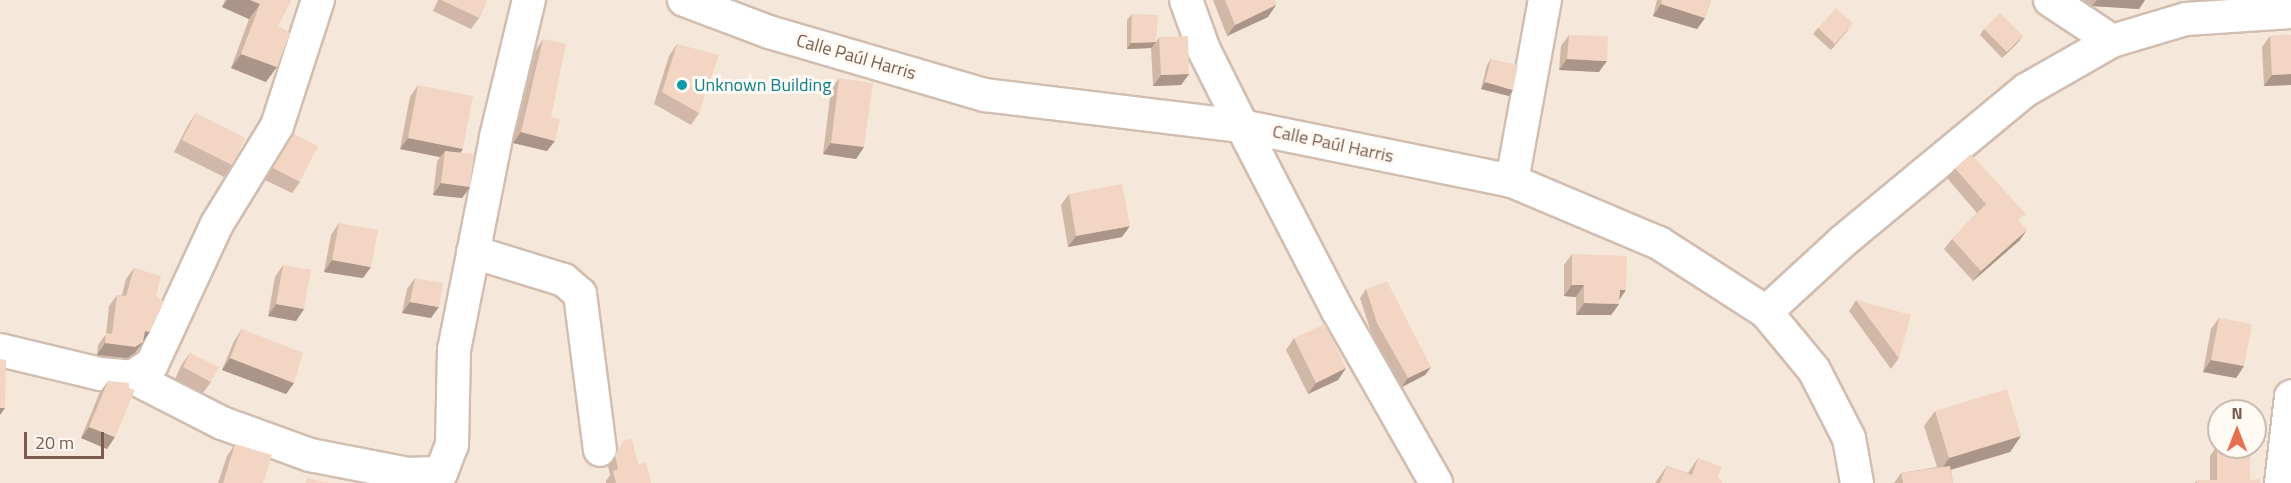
<!DOCTYPE html>
<html>
<head>
<meta charset="utf-8">
<style>
  body { margin:0 }
  #map { position:relative; width:2291px; height:483px; overflow:hidden; background:#fdf6ec; font-family:"Titillium Web",sans-serif }
  div>[style] { position:absolute }
  .residential>* { inset:0; background:#f5e8da }
  .roads { filter:drop-shadow(2px 0 #d1beb0) drop-shadow(-2px 0 #d1beb0) drop-shadow(0 2px #d1beb0) drop-shadow(0 -2px #d1beb0) }
  .minor>* { height:32px; margin:-16px; padding:0 16px; transform-origin:16px; border-radius:16px; background:#fff }
  .wall>* { inset:0; background:#d1b7a8 }
  .shaded-wall>* { inset:0; background:#aa9588 }
  .building>* { inset:0; background:#f3d5c3 }
  .dots>* { width:16px; height:16px; translate:-50% -50%; box-sizing:border-box; border:3px solid #fffaf3; border-radius:50% }
  span { translate:-50% -50%; white-space:nowrap; text-align:center; line-height:1.15; -webkit-text-stroke:6px #fffaf3; paint-order:stroke }
  .street-label { font-size:18px; color:#7a5c4d }
  .culture-label { font-size:18px; color:#0d838f }
  .left { translate:0 -50%; text-align:left }
  .north { position:absolute; left:2207px; top:399px; width:60px; height:60px; box-sizing:border-box; background:#fffaf3; border:2px solid #cabbb1; border-radius:50%; rotate:0deg; font-size:16px; font-weight:700; line-height:24px; text-align:center; color:#7a5c4d }
  .north::after { content:''; display:block; margin:auto; width:21px; height:27px; background:#e76f51; clip-path:polygon(50% 0,100% 100%,50% 72%,0 100%) }
  .scale { position:absolute; left:24px; top:432px; width:80px; height:27px; box-sizing:border-box; border:3px solid #7a5c4d; border-top:0; padding-left:8px; font-size:18px; line-height:21px; white-space:nowrap; color:#7a5c4d; -webkit-text-stroke:4px #fffaf3; paint-order:stroke }
</style>
</head>
<body>
<div id="map">
  <div class="residential">
    <div style="clip-path:polygon(evenodd,0 0,2291px 0,2291px 483px,0 483px,0 0,2219px 411px,2255px 411px,2255px 447px,2219px 447px,2219px 411px)"></div>
  </div>
  <div class="roads">
    <div class="minor">
      <div style="left:684px;top:0;width:91px;rotate:20.6deg"></div>
      <div style="left:769px;top:32px;width:225px;rotate:16.3deg"></div>
      <div style="left:985px;top:95px;width:259px;rotate:6.9deg"></div>
      <div style="left:1242px;top:126px;width:276px;rotate:11.5deg"></div>
      <div style="left:1512px;top:181px;width:160px;rotate:22.9deg"></div>
      <div style="left:1659px;top:243px;width:127px;rotate:32.8deg"></div>
      <div style="left:1766px;top:312px;width:75px;rotate:50.4deg"></div>
      <div style="left:1814px;top:370px;width:76px;rotate:62.8deg"></div>
      <div style="left:1849px;top:438px;width:46px;rotate:79.9deg"></div>
      <div style="left:1186px;top:0;width:53px;rotate:70.2deg"></div>
      <div style="left:1204px;top:50px;width:85px;rotate:63.4deg"></div>
      <div style="left:1242px;top:126px;width:208px;rotate:62.6deg"></div>
      <div style="left:1338px;top:311px;width:198px;rotate:60.3deg"></div>
      <div style="left:2050px;top:0;width:74px;rotate:33.5deg"></div>
      <div style="left:1512px;top:181px;width:184px;rotate:-79.7deg"></div>
      <div style="left:473px;top:252px;width:95px;rotate:17.1deg"></div>
      <div style="left:564px;top:280px;width:21px;rotate:41deg"></div>
      <div style="left:580px;top:294px;width:157px;rotate:82.7deg"></div>
      <div style="left:1766px;top:312px;width:103px;rotate:-42.6deg"></div>
      <div style="left:1842px;top:242px;width:239px;rotate:-39.6deg"></div>
      <div style="left:2026px;top:90px;width:99px;rotate:-29.7deg"></div>
      <div style="left:2112px;top:41px;width:77px;rotate:-16.6deg"></div>
      <div style="left:2186px;top:19px;width:105px;rotate:-3.8deg"></div>
      <div style="left:0;top:350px;width:103px;rotate:13.5deg"></div>
      <div style="left:100px;top:374px;width:32px;rotate:5deg"></div>
      <div style="left:132px;top:377px;width:24px;rotate:-33deg"></div>
      <div style="left:152px;top:364px;width:154px;rotate:-65.1deg"></div>
      <div style="left:217px;top:224px;width:115px;rotate:-58.5deg"></div>
      <div style="left:277px;top:126px;width:133px;rotate:-72deg"></div>
      <div style="left:132px;top:377px;width:101px;rotate:27.1deg"></div>
      <div style="left:222px;top:423px;width:94px;rotate:20deg"></div>
      <div style="left:310px;top:455px;width:100px;rotate:11deg"></div>
      <div style="left:408px;top:474px;width:33px;rotate:-2deg"></div>
      <div style="left:441px;top:473px;width:30px;rotate:-69deg"></div>
      <div style="left:452px;top:445px;width:95px;rotate:-88.8deg"></div>
      <div style="left:454px;top:350px;width:217px;rotate:-78.8deg"></div>
      <div style="left:496px;top:137px;width:141px;rotate:-76.5deg"></div>
      <div style="left:2281px;top:483px;width:87px;rotate:-83.4deg"></div>
    </div>
  </div>
  <div class="wall">
    <div style="clip-path:polygon(225px 0,291px 0,278px 25px,266px 82px,231px 68px,249px 19px,222px 7px)"></div>
    <div style="clip-path:polygon(438px 0,487px 0,479px 18px,471px 29px,433px 11px)"></div>
    <div style="clip-path:polygon(1213px 0,1274px 0,1276px 5px,1268px 17px,1227px 36px)"></div>
    <div style="clip-path:polygon(1657px 0,1711px 0,1705px 18px,1697px 29px,1653px 16px)"></div>
    <div style="clip-path:polygon(2083px 0,2145px 0,2139px 9px,2092px 6px)"></div>
    <div style="clip-path:polygon(1132px 14px,1156px 42px,1159px 37px,1189px 74px,1181px 85px,1153px 86px,1151px 48px,1127px 49px,1127px 20px)"></div>
    <div style="clip-path:polygon(1818px 28px,1849px 29px,1831px 50px,1813px 34px)"></div>
    <div style="clip-path:polygon(1984px 29px,2023px 36px,2018px 42px,2002px 58px,1980px 35px)"></div>
    <div style="clip-path:polygon(1569px 35px,1599px 72px,1559px 70px,1561px 46px)"></div>
    <div style="clip-path:polygon(2291px 35px,2291px 85px,2264px 86px,2262px 47px,2270px 36px)"></div>
    <div style="clip-path:polygon(543px 39px,551px 117px,547px 151px,513px 143px,536px 50px)"></div>
    <div style="clip-path:polygon(677px 44px,699px 113px,691px 125px,654px 104px,669px 56px)"></div>
    <div style="clip-path:polygon(1491px 59px,1509px 96px,1481px 89px,1487px 65px)"></div>
    <div style="clip-path:polygon(839px 78px,864px 147px,856px 159px,823px 154px,831px 90px)"></div>
    <div style="clip-path:polygon(418px 85px,463px 149px,460px 153px,470px 187px,462px 198px,433px 195px,437px 162px,440px 157px,400px 149px,410px 97px)"></div>
    <div style="clip-path:polygon(196px 113px,232px 165px,224px 177px,174px 152px,188px 125px)"></div>
    <div style="clip-path:polygon(294px 134px,300px 182px,292px 193px,265px 180px)"></div>
    <div style="clip-path:polygon(1955px 168px,2020px 222px,2020px 240px,1973px 281px,1944px 249px,1952px 239px,1977px 213px,1947px 178px)"></div>
    <div style="clip-path:polygon(1069px 194px,1122px 237px,1068px 247px,1061px 205px)"></div>
    <div style="clip-path:polygon(339px 223px,363px 278px,324px 272px,331px 235px)"></div>
    <div style="clip-path:polygon(1572px 254px,1619px 304px,1611px 315px,1576px 315px,1576px 297px,1564px 296px,1564px 265px)"></div>
    <div style="clip-path:polygon(283px 265px,304px 309px,296px 321px,268px 316px,275px 277px)"></div>
    <div style="clip-path:polygon(134px 268px,144px 341px,135px 353px,127px 358px,97px 355px,98px 345px,106px 334px,109px 306px,117px 295px,122px 295px,126px 279px)"></div>
    <div style="clip-path:polygon(415px 278px,431px 318px,402px 313px,407px 289px)"></div>
    <div style="clip-path:polygon(1366px 289px,1431px 367px,1425px 375px,1402px 387px,1371px 332px,1360px 298px)"></div>
    <div style="clip-path:polygon(1856px 300px,1899px 358px,1891px 369px,1849px 311px)"></div>
    <div style="clip-path:polygon(2219px 318px,2244px 366px,2236px 378px,2203px 372px,2211px 329px)"></div>
    <div style="clip-path:polygon(242px 329px,294px 383px,286px 394px,222px 370px,234px 341px)"></div>
    <div style="clip-path:polygon(1294px 338px,1346px 368px,1338px 380px,1308px 394px,1286px 350px)"></div>
    <div style="clip-path:polygon(190px 353px,211px 382px,203px 393px,175px 379px,182px 364px)"></div>
    <div style="clip-path:polygon(108px 381px,107px 449px,81px 438px,100px 392px)"></div>
    <div style="clip-path:polygon(1935px 411px,2021px 436px,2010px 452px,1951px 470px,1953px 483px,1894px 483px,1901px 473px,1937px 467px,1924px 426px)"></div>
    <div style="clip-path:polygon(625px 440px,638px 464px,651px 483px,606px 483px,606px 481px,610px 475px,608px 466px)"></div>
    <div style="clip-path:polygon(235px 444px,263px 483px,218px 483px,227px 456px)"></div>
    <div style="clip-path:polygon(2217px 446px,2250px 480px,2260px 483px,2195px 483px,2197px 480px,2210px 480px,2210px 456px)"></div>
    <div style="clip-path:polygon(1698px 458px,1723px 483px,1655px 483px,1667px 466px,1688px 473px)"></div>
  </div>
  <div class="shaded-wall">
    <div style="clip-path:polygon(227px 0,250px 0,260px 4px,249px 19px,222px 7px)"></div>
    <div style="clip-path:polygon(2097px 0,2145px 0,2139px 9px,2092px 6px)"></div>
    <div style="clip-path:polygon(1661px 4px,1705px 18px,1697px 29px,1653px 16px)"></div>
    <div style="clip-path:polygon(1276px 5px,1268px 17px,1227px 36px,1235px 25px)"></div>
    <div style="clip-path:polygon(2023px 36px,2018px 42px,2002px 58px,2007px 52px)"></div>
    <div style="clip-path:polygon(1156px 42px,1151px 48px,1127px 49px,1131px 43px)"></div>
    <div style="clip-path:polygon(241px 54px,277px 67px,266px 82px,231px 68px)"></div>
    <div style="clip-path:polygon(1567px 59px,1607px 61px,1599px 72px,1559px 70px)"></div>
    <div style="clip-path:polygon(1189px 74px,1181px 85px,1153px 86px,1161px 75px)"></div>
    <div style="clip-path:polygon(2291px 74px,2291px 85px,2264px 86px,2272px 75px)"></div>
    <div style="clip-path:polygon(1485px 82px,1513px 90px,1509px 96px,1481px 89px)"></div>
    <div style="clip-path:polygon(521px 132px,555px 141px,547px 151px,513px 143px)"></div>
    <div style="clip-path:polygon(408px 138px,463px 149px,455px 160px,445px 151px,440px 157px,400px 149px)"></div>
    <div style="clip-path:polygon(831px 143px,864px 147px,856px 159px,823px 154px)"></div>
    <div style="clip-path:polygon(441px 183px,470px 187px,462px 198px,433px 195px)"></div>
    <div style="clip-path:polygon(1130px 226px,1122px 237px,1068px 247px,1076px 236px)"></div>
    <div style="clip-path:polygon(2027px 230px,2020px 240px,1973px 281px,1981px 271px)"></div>
    <div style="clip-path:polygon(332px 260px,371px 267px,363px 278px,324px 272px)"></div>
    <div style="clip-path:polygon(1572px 285px,1584px 285px,1576px 297px,1564px 296px)"></div>
    <div style="clip-path:polygon(1620px 290px,1626px 290px,1618px 302px)"></div>
    <div style="clip-path:polygon(410px 302px,439px 307px,431px 318px,402px 313px)"></div>
    <div style="clip-path:polygon(1584px 303px,1619px 304px,1611px 315px,1576px 315px)"></div>
    <div style="clip-path:polygon(276px 304px,304px 309px,296px 321px,268px 316px)"></div>
    <div style="clip-path:polygon(145px 331px,150px 332px,135px 353px,127px 358px,97px 355px,105px 343px)"></div>
    <div style="clip-path:polygon(230px 358px,294px 383px,286px 394px,222px 370px)"></div>
    <div style="clip-path:polygon(2211px 360px,2244px 366px,2236px 378px,2203px 372px)"></div>
    <div style="clip-path:polygon(1431px 367px,1425px 375px,1402px 387px,1408px 378px)"></div>
    <div style="clip-path:polygon(1346px 368px,1338px 380px,1308px 394px,1316px 383px)"></div>
    <div style="clip-path:polygon(0 408px,5px 408px,0 415px)"></div>
    <div style="clip-path:polygon(89px 427px,115px 437px,107px 449px,81px 438px)"></div>
    <div style="clip-path:polygon(2021px 436px,2010px 452px,1939px 473px,1949px 458px)"></div>
  </div>
  <div class="building">
    <div style="clip-path:polygon(250px 0,291px 0,278px 25px,290px 33px,277px 67px,241px 54px,260px 4px)"></div>
    <div style="clip-path:polygon(441px 0,487px 0,479px 18px)"></div>
    <div style="clip-path:polygon(1225px 0,1274px 0,1276px 5px,1235px 25px)"></div>
    <div style="clip-path:polygon(1662px 0,1711px 0,1705px 18px,1661px 4px)"></div>
    <div style="clip-path:polygon(1836px 8px,1853px 23px,1835px 44px,1818px 28px)"></div>
    <div style="clip-path:polygon(2000px 13px,2023px 36px,2007px 52px,1984px 29px)"></div>
    <div style="clip-path:polygon(1132px 14px,1158px 15px,1156px 42px,1131px 43px)"></div>
    <div style="clip-path:polygon(1569px 35px,1608px 36px,1607px 61px,1567px 59px)"></div>
    <div style="clip-path:polygon(2291px 35px,2291px 74px,2272px 75px,2270px 36px)"></div>
    <div style="clip-path:polygon(1188px 36px,1189px 74px,1161px 75px,1159px 37px)"></div>
    <div style="clip-path:polygon(543px 39px,566px 44px,551px 117px,560px 119px,555px 141px,521px 132px)"></div>
    <div style="clip-path:polygon(677px 44px,719px 55px,699px 113px,662px 92px)"></div>
    <div style="clip-path:polygon(1491px 59px,1518px 65px,1513px 90px,1485px 82px)"></div>
    <div style="clip-path:polygon(839px 78px,873px 83px,864px 147px,831px 143px)"></div>
    <div style="clip-path:polygon(418px 85px,473px 96px,463px 149px,408px 138px)"></div>
    <div style="clip-path:polygon(196px 113px,245px 138px,232px 165px,182px 140px)"></div>
    <div style="clip-path:polygon(294px 134px,318px 146px,300px 182px,273px 168px)"></div>
    <div style="clip-path:polygon(445px 151px,474px 154px,470px 187px,441px 183px)"></div>
    <div style="clip-path:polygon(1971px 154px,2026px 214px,2018px 220px,2027px 230px,1981px 271px,1952px 239px,1986px 204px,1955px 168px)"></div>
    <div style="clip-path:polygon(1122px 184px,1130px 226px,1076px 236px,1069px 194px)"></div>
    <div style="clip-path:polygon(339px 223px,378px 230px,371px 267px,332px 260px)"></div>
    <div style="clip-path:polygon(1572px 254px,1627px 256px,1626px 290px,1620px 290px,1619px 304px,1584px 303px,1584px 285px,1572px 285px)"></div>
    <div style="clip-path:polygon(283px 265px,311px 270px,304px 309px,276px 304px)"></div>
    <div style="clip-path:polygon(134px 268px,161px 276px,156px 296px,164px 302px,150px 332px,145px 331px,143px 342px,135px 347px,105px 343px,106px 333px,112px 334px,117px 295px,126px 296px)"></div>
    <div style="clip-path:polygon(415px 278px,443px 283px,439px 307px,410px 302px)"></div>
    <div style="clip-path:polygon(1387px 281px,1431px 367px,1408px 378px,1377px 323px,1366px 289px)"></div>
    <div style="clip-path:polygon(1856px 300px,1911px 315px,1899px 358px)"></div>
    <div style="clip-path:polygon(2219px 318px,2252px 324px,2244px 366px,2211px 360px)"></div>
    <div style="clip-path:polygon(1325px 324px,1346px 368px,1316px 383px,1294px 338px)"></div>
    <div style="clip-path:polygon(242px 329px,303px 353px,294px 383px,230px 358px)"></div>
    <div style="clip-path:polygon(190px 353px,219px 367px,211px 382px,183px 367px)"></div>
    <div style="clip-path:polygon(0 359px,6px 360px,5px 408px,0 408px)"></div>
    <div style="clip-path:polygon(108px 381px,129px 383px,129px 388px,135px 390px,115px 437px,89px 427px)"></div>
    <div style="clip-path:polygon(2007px 389px,2021px 436px,1949px 458px,1935px 411px)"></div>
    <div style="clip-path:polygon(632px 439px,638px 464px,646px 462px,651px 483px,616px 483px,613px 471px,618px 469px,615px 455px,625px 440px)"></div>
    <div style="clip-path:polygon(235px 444px,272px 455px,263px 483px,223px 483px)"></div>
    <div style="clip-path:polygon(2217px 446px,2250px 447px,2250px 480px,2260px 479px,2260px 483px,2197px 483px,2197px 480px,2217px 480px)"></div>
    <div style="clip-path:polygon(1698px 458px,1722px 467px,1718px 477px,1723px 483px,1660px 483px,1667px 466px,1692px 475px)"></div>
    <div style="clip-path:polygon(1950px 466px,1953px 483px,1903px 483px,1901px 473px)"></div>
    <div style="clip-path:polygon(307px 478px,328px 483px,306px 483px)"></div>
  </div>
  <div class="dots">
    <div style="left:682px;top:85px;background:#0f9aa8"></div>
  </div>
  <div class="street-label">
    <span style="left:856px;top:57px;rotate:16deg">Calle Paúl Harris</span>
    <span style="left:1333px;top:144px;rotate:12deg">Calle Paúl Harris</span>
  </div>
  <div class="culture-label">
    <span class="left" style="left:694px;top:85px">Unknown Building</span>
  </div>
  <div class="north">N</div>
  <div class="scale">20 m</div>
</div>
</body>
</html>
